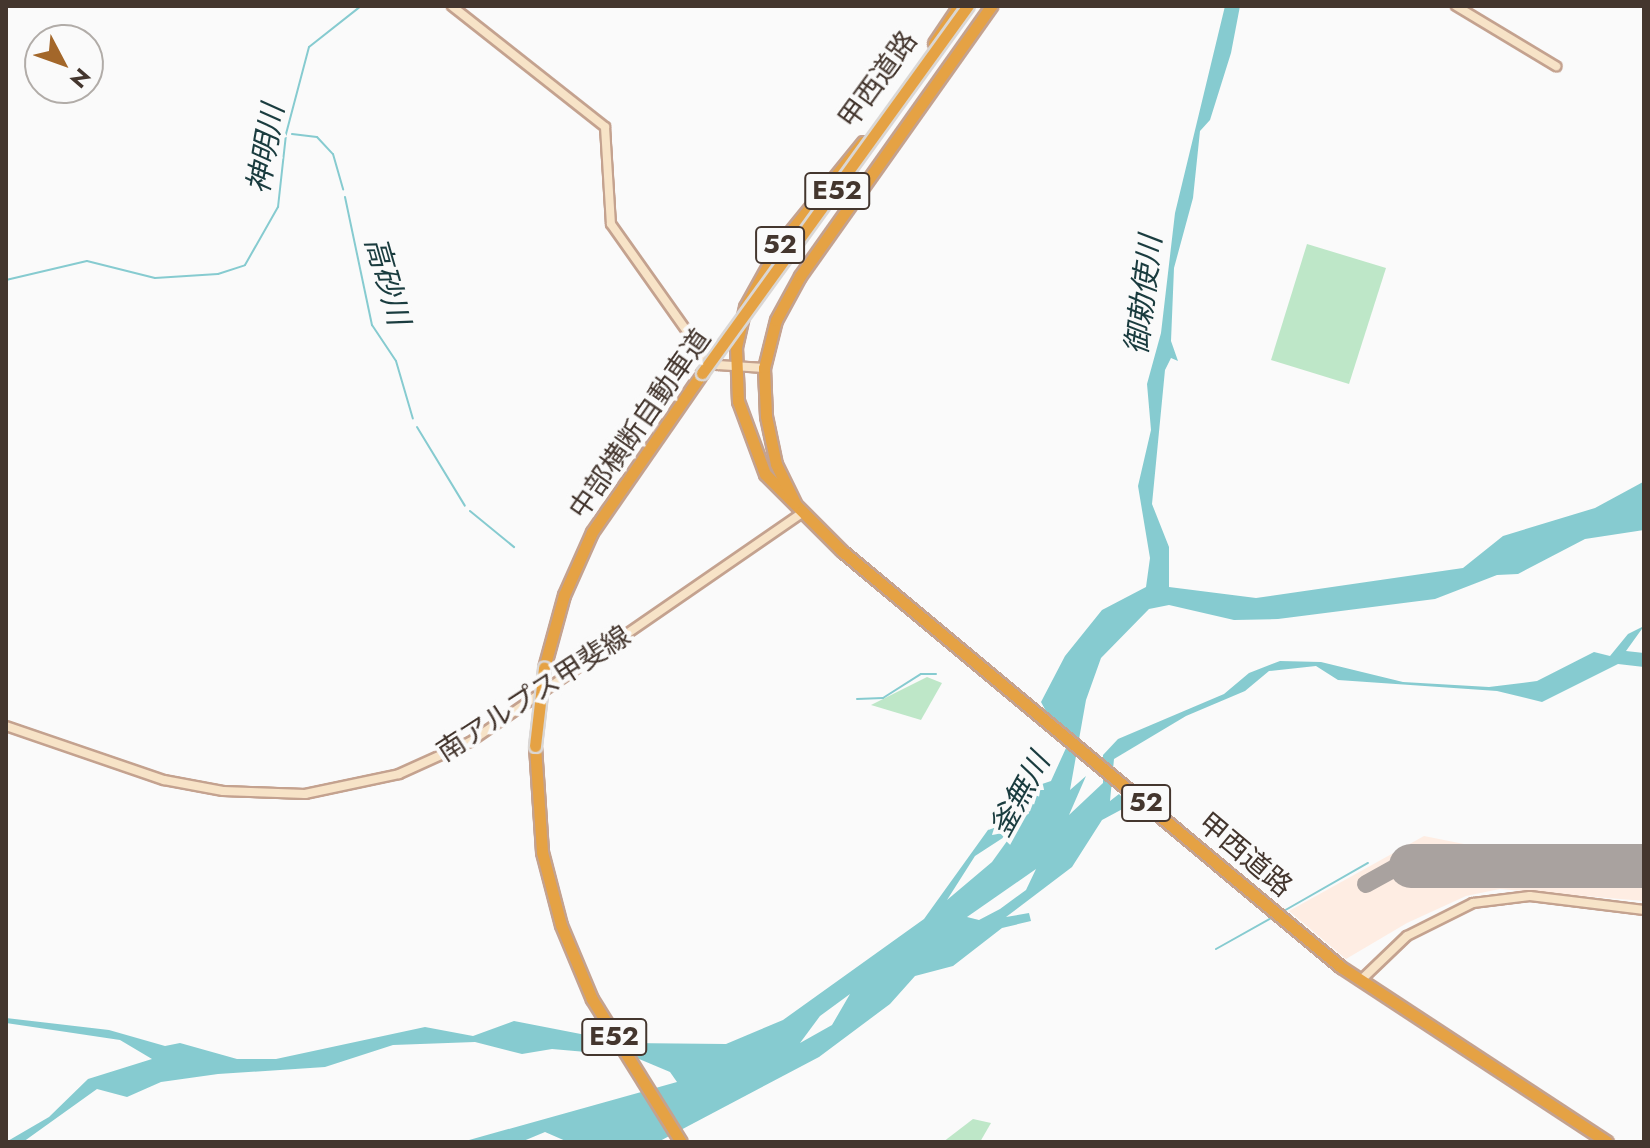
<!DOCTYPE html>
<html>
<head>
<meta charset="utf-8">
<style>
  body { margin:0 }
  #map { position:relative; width:1650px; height:1148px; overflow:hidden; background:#fafafa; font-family:Jost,"Noto Sans JP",sans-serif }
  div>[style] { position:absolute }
  .built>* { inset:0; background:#feede3 }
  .green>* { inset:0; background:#bee7c8 }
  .water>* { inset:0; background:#86cbd0 }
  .stream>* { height:2px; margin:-1px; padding:0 1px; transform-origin:1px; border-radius:1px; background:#86cbd0 }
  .taxiway>* { height:18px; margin:-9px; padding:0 9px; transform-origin:9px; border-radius:9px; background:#a9a29f }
  .runway>* { height:44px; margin:-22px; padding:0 22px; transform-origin:22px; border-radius:22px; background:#a9a29f }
  .roads { filter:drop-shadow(2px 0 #c4a28f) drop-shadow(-2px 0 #c4a28f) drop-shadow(0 2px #c4a28f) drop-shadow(0 -2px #c4a28f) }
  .secondary>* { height:8px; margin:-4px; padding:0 4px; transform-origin:4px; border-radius:4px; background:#f7e3c7 }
  .highway>* { height:11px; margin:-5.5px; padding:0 5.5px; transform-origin:5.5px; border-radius:5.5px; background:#e5a244 }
  .bridges { filter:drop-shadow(2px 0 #dad7d5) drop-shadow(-2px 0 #dad7d5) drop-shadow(0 2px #dad7d5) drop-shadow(0 -2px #dad7d5) }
  .highway-bridge>* { height:11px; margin:-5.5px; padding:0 5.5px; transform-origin:5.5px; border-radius:5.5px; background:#e5a244 }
  span { translate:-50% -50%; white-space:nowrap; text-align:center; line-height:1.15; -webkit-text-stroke:8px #fafafa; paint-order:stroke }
  .shield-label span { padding:2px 6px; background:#fafafa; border:2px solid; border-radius:6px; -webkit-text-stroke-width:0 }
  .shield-label { font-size:26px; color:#44362e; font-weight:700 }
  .street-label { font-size:28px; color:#44362e }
  .water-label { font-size:30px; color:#1a3c3f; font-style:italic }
  .frame { position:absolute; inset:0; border:8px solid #44362e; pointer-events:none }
  .north { position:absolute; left:24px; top:24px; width:80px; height:80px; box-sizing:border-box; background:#fafafa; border:2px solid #b1aca8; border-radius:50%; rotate:131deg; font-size:22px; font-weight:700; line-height:32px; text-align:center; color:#44362e }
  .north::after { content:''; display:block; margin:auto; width:28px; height:36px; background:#a3672a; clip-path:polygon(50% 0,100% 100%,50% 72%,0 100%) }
</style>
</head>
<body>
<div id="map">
  <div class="built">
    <div style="clip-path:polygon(1424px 836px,1469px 845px,1644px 846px,1644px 901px,1500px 889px,1466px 896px,1407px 923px,1346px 959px,1289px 911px)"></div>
  </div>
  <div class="green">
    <div style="clip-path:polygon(1307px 244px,1386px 268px,1349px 384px,1271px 360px)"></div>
    <div style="clip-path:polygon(927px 677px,942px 683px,921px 720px,871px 705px)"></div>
    <div style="clip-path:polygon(973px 1119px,991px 1123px,980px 1142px,943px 1142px)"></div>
  </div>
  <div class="water">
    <div style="clip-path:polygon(evenodd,1225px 6px,1240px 6px,1231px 53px,1210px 120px,1200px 131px,1193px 198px,1174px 268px,1171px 341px,1178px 361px,1171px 358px,1165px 370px,1152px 504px,1169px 547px,1169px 587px,1256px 598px,1463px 568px,1503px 536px,1595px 508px,1643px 482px,1644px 530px,1585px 539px,1518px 574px,1497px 575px,1435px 599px,1278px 619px,1234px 620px,1169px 605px,1149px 609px,1101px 658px,1086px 700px,1070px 790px,1086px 776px,1069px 815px,1103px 783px,1103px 755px,1118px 739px,1224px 694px,1249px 673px,1280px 661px,1321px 662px,1403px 682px,1489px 687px,1537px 681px,1594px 652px,1610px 656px,1628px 634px,1644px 626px,1626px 651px,1644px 653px,1644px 667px,1618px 664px,1542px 702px,1497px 691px,1338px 680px,1316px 666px,1269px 671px,1245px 691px,1186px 716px,1114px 759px,1110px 801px,1119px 794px,1130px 805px,1102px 820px,1072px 867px,1006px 917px,1029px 913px,1031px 921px,1002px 928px,953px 966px,915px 976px,890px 1004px,819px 1057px,658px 1142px,568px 1142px,545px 1132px,521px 1142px,462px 1142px,677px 1082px,670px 1072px,632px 1056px,552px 1049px,522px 1054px,475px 1042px,393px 1045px,325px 1067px,218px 1074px,161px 1082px,127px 1097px,97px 1089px,23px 1142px,6px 1142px,49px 1117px,88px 1079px,152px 1059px,120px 1040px,6px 1023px,6px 1018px,109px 1030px,165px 1046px,180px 1043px,237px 1059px,276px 1059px,425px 1027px,473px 1036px,514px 1021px,627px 1043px,726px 1044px,783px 1020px,924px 919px,1003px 809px,1006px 796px,1051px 781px,1066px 748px,1041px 702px,1065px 656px,1102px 610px,1146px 587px,1150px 558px,1138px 486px,1151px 430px,1147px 384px,1161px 333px,1175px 213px,1225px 6px,1015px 830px,992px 862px,947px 900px,975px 856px,1015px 830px,1225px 6px,1036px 869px,1026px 890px,1000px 909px,979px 920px,967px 917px,1036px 869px,1225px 6px,850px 994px,832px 1025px,800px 1043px,820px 1016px,850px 994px)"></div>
  </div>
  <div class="stream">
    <div style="left:292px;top:134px;width:25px;rotate:7deg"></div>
    <div style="left:317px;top:137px;width:23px;rotate:47deg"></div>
    <div style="left:333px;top:154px;width:37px;rotate:74deg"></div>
    <div style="left:345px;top:197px;width:131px;rotate:78.1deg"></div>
    <div style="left:372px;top:325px;width:43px;rotate:56.3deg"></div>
    <div style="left:396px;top:361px;width:60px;rotate:73.7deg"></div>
    <div style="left:6px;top:280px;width:83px;rotate:-13.2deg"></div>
    <div style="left:87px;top:261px;width:70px;rotate:14deg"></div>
    <div style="left:155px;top:278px;width:63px;rotate:-3.6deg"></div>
    <div style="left:218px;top:274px;width:28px;rotate:-18deg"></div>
    <div style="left:245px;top:265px;width:67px;rotate:-60.4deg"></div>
    <div style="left:278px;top:207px;width:73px;rotate:-83.7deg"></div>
    <div style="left:286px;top:134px;width:90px;rotate:-75.2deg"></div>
    <div style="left:309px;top:47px;width:66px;rotate:-38.3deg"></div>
    <div style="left:417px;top:427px;width:92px;rotate:58.7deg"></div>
    <div style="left:1643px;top:484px;width:35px;rotate:-88deg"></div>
    <div style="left:470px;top:511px;width:57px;rotate:39.3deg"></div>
    <div style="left:857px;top:699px;width:26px;rotate:-2deg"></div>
    <div style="left:883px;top:698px;width:45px;rotate:-32.3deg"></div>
    <div style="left:921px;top:674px;width:15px"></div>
    <div style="left:1282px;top:912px;width:99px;rotate:-29.7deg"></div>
    <div style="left:1216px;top:949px;width:65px;rotate:-29.3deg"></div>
  </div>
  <div class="taxiway">
    <div style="left:1366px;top:884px;width:38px;rotate:-29deg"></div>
    <div style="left:1399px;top:866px;width:12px"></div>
  </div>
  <div class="runway">
    <div style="left:1411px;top:866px;width:233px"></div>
  </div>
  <div class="roads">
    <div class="secondary">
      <div style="left:452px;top:6px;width:195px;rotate:38.3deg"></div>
      <div style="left:605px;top:127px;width:97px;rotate:86.5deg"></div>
      <div style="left:611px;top:224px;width:164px;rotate:54.7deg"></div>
      <div style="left:706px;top:358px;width:14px;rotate:30deg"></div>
      <div style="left:718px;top:365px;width:46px;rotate:3.7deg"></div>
      <div style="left:1456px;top:6px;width:117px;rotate:31deg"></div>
      <div style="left:6px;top:726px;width:167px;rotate:18.9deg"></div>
      <div style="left:164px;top:780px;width:60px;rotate:10.6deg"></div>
      <div style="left:223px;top:791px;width:82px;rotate:2.1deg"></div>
      <div style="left:305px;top:794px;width:96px;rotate:-12deg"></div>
      <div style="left:399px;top:774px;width:78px;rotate:-24.3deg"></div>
      <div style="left:470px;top:742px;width:402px;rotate:-34.6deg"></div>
      <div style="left:1360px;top:981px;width:65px;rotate:-43.8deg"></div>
      <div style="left:1407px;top:936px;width:74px;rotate:-26.6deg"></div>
      <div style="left:1473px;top:903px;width:57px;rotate:-7deg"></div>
      <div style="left:1530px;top:896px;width:115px;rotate:7deg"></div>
    </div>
    <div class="highway">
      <div style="left:934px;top:43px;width:45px;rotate:-56deg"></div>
      <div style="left:863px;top:142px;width:132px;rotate:129.1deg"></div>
      <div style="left:780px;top:244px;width:72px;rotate:119.1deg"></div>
      <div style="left:745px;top:307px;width:41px;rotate:102.7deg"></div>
      <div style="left:736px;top:347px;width:54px;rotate:87.9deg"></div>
      <div style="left:738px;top:401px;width:78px;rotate:69.7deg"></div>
      <div style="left:765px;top:474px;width:109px;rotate:45deg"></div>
      <div style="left:842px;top:551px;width:650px;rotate:39.82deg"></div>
      <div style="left:1341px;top:967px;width:318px;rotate:33.3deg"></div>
      <div style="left:795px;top:503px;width:43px;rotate:-116deg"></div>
      <div style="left:776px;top:464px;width:49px;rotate:-101.8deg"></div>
      <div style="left:766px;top:416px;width:48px;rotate:-92.4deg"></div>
      <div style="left:764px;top:368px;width:49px;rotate:-76deg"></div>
      <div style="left:776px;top:320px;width:50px;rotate:-61.4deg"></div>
      <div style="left:800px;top:276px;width:331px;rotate:-54.7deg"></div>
      <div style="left:544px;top:668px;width:76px;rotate:-74.7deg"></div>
      <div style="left:564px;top:595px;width:69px;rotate:-66deg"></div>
      <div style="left:592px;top:532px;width:193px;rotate:-55.3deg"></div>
      <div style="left:535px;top:746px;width:106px;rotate:86.2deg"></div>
      <div style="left:542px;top:852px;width:75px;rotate:75.4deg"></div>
      <div style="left:561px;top:925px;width:80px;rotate:67.3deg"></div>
      <div style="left:592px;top:999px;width:168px;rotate:58.1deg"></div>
    </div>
  </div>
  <div class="bridges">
    <div class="highway-bridge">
      <div style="left:702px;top:373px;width:453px;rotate:-54.1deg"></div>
      <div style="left:535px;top:746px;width:79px;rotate:-83.4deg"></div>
    </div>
  </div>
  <div class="shield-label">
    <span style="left:837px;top:191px">E52</span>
    <span style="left:780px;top:245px">52</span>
    <span style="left:1146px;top:803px">52</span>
    <span style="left:614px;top:1037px">E52</span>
  </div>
  <div class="street-label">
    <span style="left:878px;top:80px;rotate:-54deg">甲西道路</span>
    <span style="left:640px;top:424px;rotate:-55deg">中部横断自動車道</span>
    <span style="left:534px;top:694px;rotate:-33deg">南アルプス甲斐線</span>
    <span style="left:1245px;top:855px;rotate:40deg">甲西道路</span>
  </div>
  <div class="water-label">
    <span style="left:266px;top:149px;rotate:-80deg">神明川</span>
    <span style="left:387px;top:281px;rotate:74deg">高砂川</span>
    <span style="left:1144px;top:295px;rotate:-83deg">御勅使川</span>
    <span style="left:1020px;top:795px;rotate:-61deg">釜無川</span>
  </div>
  <div class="frame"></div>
  <div class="north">N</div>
</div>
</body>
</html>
